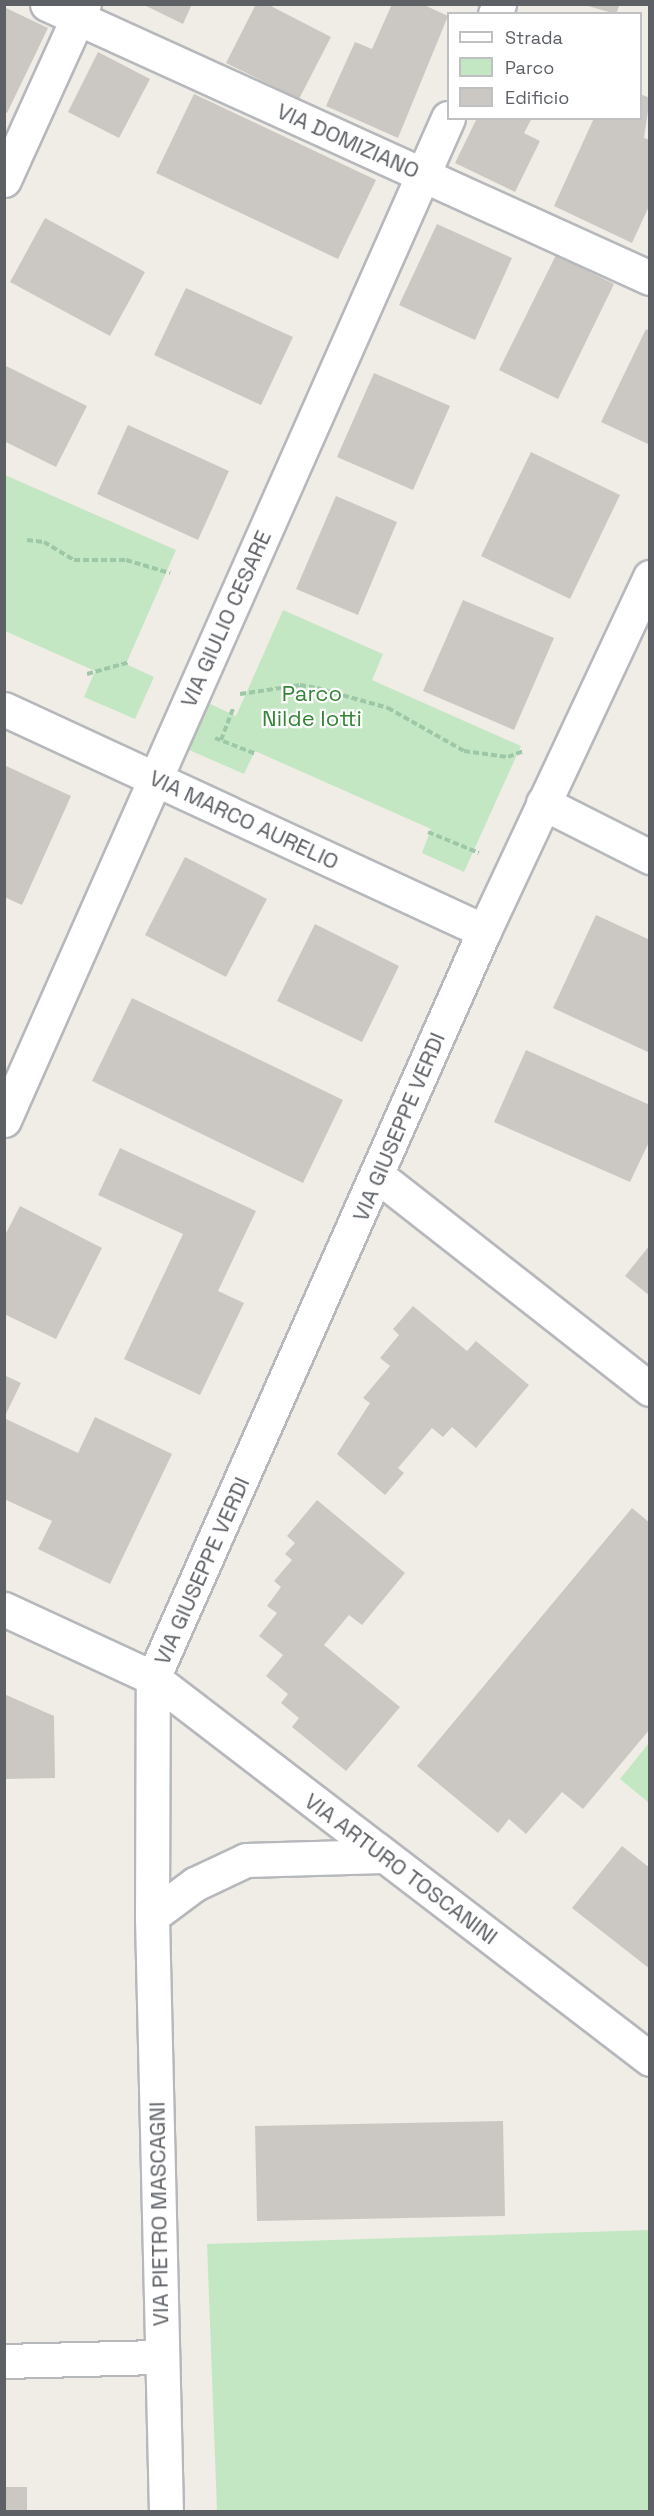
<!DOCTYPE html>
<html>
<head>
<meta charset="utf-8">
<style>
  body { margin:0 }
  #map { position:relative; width:654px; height:2516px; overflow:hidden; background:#f0ede6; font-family:"Space Grotesk",sans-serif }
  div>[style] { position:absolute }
  .green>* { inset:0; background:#c4e7c3 }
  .building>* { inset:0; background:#cbc8c3 }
  .path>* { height:4px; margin-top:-2px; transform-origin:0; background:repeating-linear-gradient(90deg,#9cc8a7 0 6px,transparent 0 9px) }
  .roads { filter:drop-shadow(2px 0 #b6b8bc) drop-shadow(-2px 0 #b6b8bc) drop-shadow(0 2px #b6b8bc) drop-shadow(0 -2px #b6b8bc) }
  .minor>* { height:33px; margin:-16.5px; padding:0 16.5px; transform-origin:16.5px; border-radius:16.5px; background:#fff }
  span { translate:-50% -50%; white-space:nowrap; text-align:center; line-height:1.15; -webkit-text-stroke:4.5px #fff; paint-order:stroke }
  .street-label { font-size:22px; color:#5d6166 }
  .park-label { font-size:22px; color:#358537 }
  .frame { position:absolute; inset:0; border:6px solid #5d6166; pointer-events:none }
  .legend { position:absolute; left:447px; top:12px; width:195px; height:108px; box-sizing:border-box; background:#fff; border:2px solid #bec0c2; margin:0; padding:8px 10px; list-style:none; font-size:18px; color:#5d6166 }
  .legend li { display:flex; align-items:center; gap:12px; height:30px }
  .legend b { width:30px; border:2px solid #bec0c2 }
</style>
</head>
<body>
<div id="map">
  <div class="green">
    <div style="clip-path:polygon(5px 475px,176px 550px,126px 664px,154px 677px,135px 719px,84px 697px,95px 671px,5px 631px)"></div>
    <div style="clip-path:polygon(283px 610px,383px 654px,372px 680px,521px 746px,464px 872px,422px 853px,431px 829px,255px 751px,244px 774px,187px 749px,208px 703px,236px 716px)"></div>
    <div style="clip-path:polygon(649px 1743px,649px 1803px,620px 1779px)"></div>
    <div style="clip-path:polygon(649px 2230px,649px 2511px,217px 2511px,207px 2244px)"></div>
  </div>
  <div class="building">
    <div style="clip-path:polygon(142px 4px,192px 4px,183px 24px)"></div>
    <div style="clip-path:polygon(256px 4px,267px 4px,331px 37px,299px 99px,226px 63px)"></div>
    <div style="clip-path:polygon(392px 4px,422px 4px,448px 16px,398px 138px,326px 106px,355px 42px,372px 49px)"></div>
    <div style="clip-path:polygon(581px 4px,620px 4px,616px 14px)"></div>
    <div style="clip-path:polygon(6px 8px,48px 28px,7px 113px,4px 112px)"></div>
    <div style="clip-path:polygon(98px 52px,150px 79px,119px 138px,68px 112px)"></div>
    <div style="clip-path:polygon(194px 94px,376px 180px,338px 259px,156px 173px)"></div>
    <div style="clip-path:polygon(640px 94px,650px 98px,644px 138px,650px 140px,650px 204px,632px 243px,554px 206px,594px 118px,640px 118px)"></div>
    <div style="clip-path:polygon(477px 118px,532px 118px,524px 133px,540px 141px,515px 192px,455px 163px)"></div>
    <div style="clip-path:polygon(45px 218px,145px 272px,110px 336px,10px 282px)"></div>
    <div style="clip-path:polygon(437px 224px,512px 258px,475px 340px,399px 305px)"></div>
    <div style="clip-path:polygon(556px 255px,614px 284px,558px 399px,499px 370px)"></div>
    <div style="clip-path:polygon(186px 288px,293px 337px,261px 405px,154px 355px)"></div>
    <div style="clip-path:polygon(646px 329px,650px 331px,648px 444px,601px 422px)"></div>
    <div style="clip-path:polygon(4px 365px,87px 406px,56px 467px,4px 441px)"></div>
    <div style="clip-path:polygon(374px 373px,450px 406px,413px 490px,337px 457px)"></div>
    <div style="clip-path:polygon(128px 425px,229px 471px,198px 540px,97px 494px)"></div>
    <div style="clip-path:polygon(531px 452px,620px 495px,570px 599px,481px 556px)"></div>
    <div style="clip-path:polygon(336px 496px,397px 522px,358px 615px,296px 589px)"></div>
    <div style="clip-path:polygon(463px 600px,554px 638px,514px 730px,423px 691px)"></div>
    <div style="clip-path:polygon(4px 765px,71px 796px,22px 905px,4px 897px)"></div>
    <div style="clip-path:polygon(185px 857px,267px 899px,226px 977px,145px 935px)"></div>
    <div style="clip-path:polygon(596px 915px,650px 940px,650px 1053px,553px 1008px)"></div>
    <div style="clip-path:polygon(315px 924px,399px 966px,362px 1042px,277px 1001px)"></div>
    <div style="clip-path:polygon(132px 998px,343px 1100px,303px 1183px,92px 1081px)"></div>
    <div style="clip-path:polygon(526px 1050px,650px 1105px,650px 1140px,630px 1182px,494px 1122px)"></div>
    <div style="clip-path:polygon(120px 1148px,256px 1211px,218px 1291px,244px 1303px,200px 1395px,124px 1359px,183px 1234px,98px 1195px)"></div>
    <div style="clip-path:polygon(20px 1206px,102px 1248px,56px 1339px,4px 1314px,4px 1237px)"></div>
    <div style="clip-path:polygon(650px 1245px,650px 1296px,625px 1276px)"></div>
    <div style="clip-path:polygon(413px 1306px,467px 1351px,476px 1341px,529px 1385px,476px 1448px,452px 1427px,443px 1437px,432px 1428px,398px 1468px,404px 1473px,385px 1495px,337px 1454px,370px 1403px,363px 1398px,390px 1366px,380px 1358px,399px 1335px,393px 1329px)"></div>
    <div style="clip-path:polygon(4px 1375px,21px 1383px,4px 1418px)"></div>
    <div style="clip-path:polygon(95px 1417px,172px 1454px,110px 1584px,38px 1549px,52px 1521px,4px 1499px,4px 1418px,78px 1453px)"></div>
    <div style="clip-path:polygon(317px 1500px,405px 1573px,362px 1625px,349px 1615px,324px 1645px,400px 1707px,346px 1771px,292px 1727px,299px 1718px,281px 1703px,288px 1694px,266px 1676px,283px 1655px,259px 1636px,277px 1613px,267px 1606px,281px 1587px,274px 1581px,292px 1560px,285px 1554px,295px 1543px,287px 1536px)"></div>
    <div style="clip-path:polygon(632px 1508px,650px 1523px,650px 1729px,583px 1809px,562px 1792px,526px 1834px,509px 1819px,498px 1833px,417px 1766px)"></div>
    <div style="clip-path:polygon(4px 1694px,54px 1716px,55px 1778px,4px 1779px)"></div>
    <div style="clip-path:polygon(622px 1846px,650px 1868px,650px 1969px,572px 1908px)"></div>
    <div style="clip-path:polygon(503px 2121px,505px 2216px,257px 2221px,255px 2126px)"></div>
    <div style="clip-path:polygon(4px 2487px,27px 2487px,27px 2512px,4px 2512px)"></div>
  </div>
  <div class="path">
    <div style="left:27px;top:540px;width:17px;rotate:7deg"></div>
    <div style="left:44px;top:542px;width:35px;rotate:31deg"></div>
    <div style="left:74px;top:560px;width:52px"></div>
    <div style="left:126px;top:560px;width:46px;rotate:16.5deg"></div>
    <div style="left:87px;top:674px;width:45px;rotate:-15.6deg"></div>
    <div style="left:240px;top:694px;width:61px;rotate:-8.5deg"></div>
    <div style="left:300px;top:685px;width:17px;rotate:10deg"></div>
    <div style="left:317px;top:688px;width:74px;rotate:15.7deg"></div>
    <div style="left:388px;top:708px;width:87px;rotate:29.5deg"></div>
    <div style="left:464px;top:751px;width:44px;rotate:7.8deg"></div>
    <div style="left:508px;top:757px;width:17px;rotate:-21deg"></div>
    <div style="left:215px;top:738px;width:44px;rotate:21.3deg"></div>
    <div style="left:221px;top:740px;width:34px;rotate:-69deg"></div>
    <div style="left:428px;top:832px;width:55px;rotate:22.4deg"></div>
  </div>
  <div class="roads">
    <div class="minor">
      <div style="left:47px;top:4px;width:662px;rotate:24.44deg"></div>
      <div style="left:495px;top:14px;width:11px;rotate:-68deg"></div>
      <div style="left:4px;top:180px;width:193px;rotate:-65.6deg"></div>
      <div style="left:4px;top:709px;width:529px;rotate:24.82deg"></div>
      <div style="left:543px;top:803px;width:120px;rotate:26.8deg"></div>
      <div style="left:4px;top:1120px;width:1096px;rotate:-66.1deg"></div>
      <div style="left:378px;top:1176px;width:345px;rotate:38.1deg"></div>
      <div style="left:4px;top:1609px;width:164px;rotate:24.8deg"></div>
      <div style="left:153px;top:1678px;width:626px;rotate:37.47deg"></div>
      <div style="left:152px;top:1916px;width:54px;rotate:-36.7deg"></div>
      <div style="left:195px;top:1884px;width:56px;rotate:-25.2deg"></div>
      <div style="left:246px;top:1860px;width:137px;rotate:-1.7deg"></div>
      <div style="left:4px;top:2361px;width:158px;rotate:-1.5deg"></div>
      <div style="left:166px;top:2512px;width:596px;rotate:-91.35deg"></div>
      <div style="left:152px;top:1916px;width:238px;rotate:-89.8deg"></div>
      <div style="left:153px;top:1678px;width:817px;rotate:-66.1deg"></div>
      <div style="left:484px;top:931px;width:391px;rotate:-64.9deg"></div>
    </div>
  </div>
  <div class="street-label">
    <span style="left:348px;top:141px;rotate:24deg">VIA DOMIZIANO</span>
    <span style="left:226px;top:619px;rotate:-66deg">VIA GIULIO CESARE</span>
    <span style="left:244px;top:820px;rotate:25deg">VIA MARCO AURELIO</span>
    <span style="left:399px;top:1127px;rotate:-67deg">VIA GIUSEPPE VERDI</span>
    <span style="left:202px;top:1571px;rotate:-66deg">VIA GIUSEPPE VERDI</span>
    <span style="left:401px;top:1869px;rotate:37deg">VIA ARTURO TOSCANINI</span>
    <span style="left:159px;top:2214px;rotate:-91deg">VIA PIETRO MASCAGNI</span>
  </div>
  <div class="park-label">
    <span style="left:312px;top:706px">Parco<br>Nilde Iotti</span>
  </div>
  <div class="frame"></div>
  <ul class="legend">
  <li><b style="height:8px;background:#fff"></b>Strada</li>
  <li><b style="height:16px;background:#c4e7c3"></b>Parco</li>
  <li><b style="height:16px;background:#cbc8c3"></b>Edificio</li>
  </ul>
</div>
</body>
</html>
